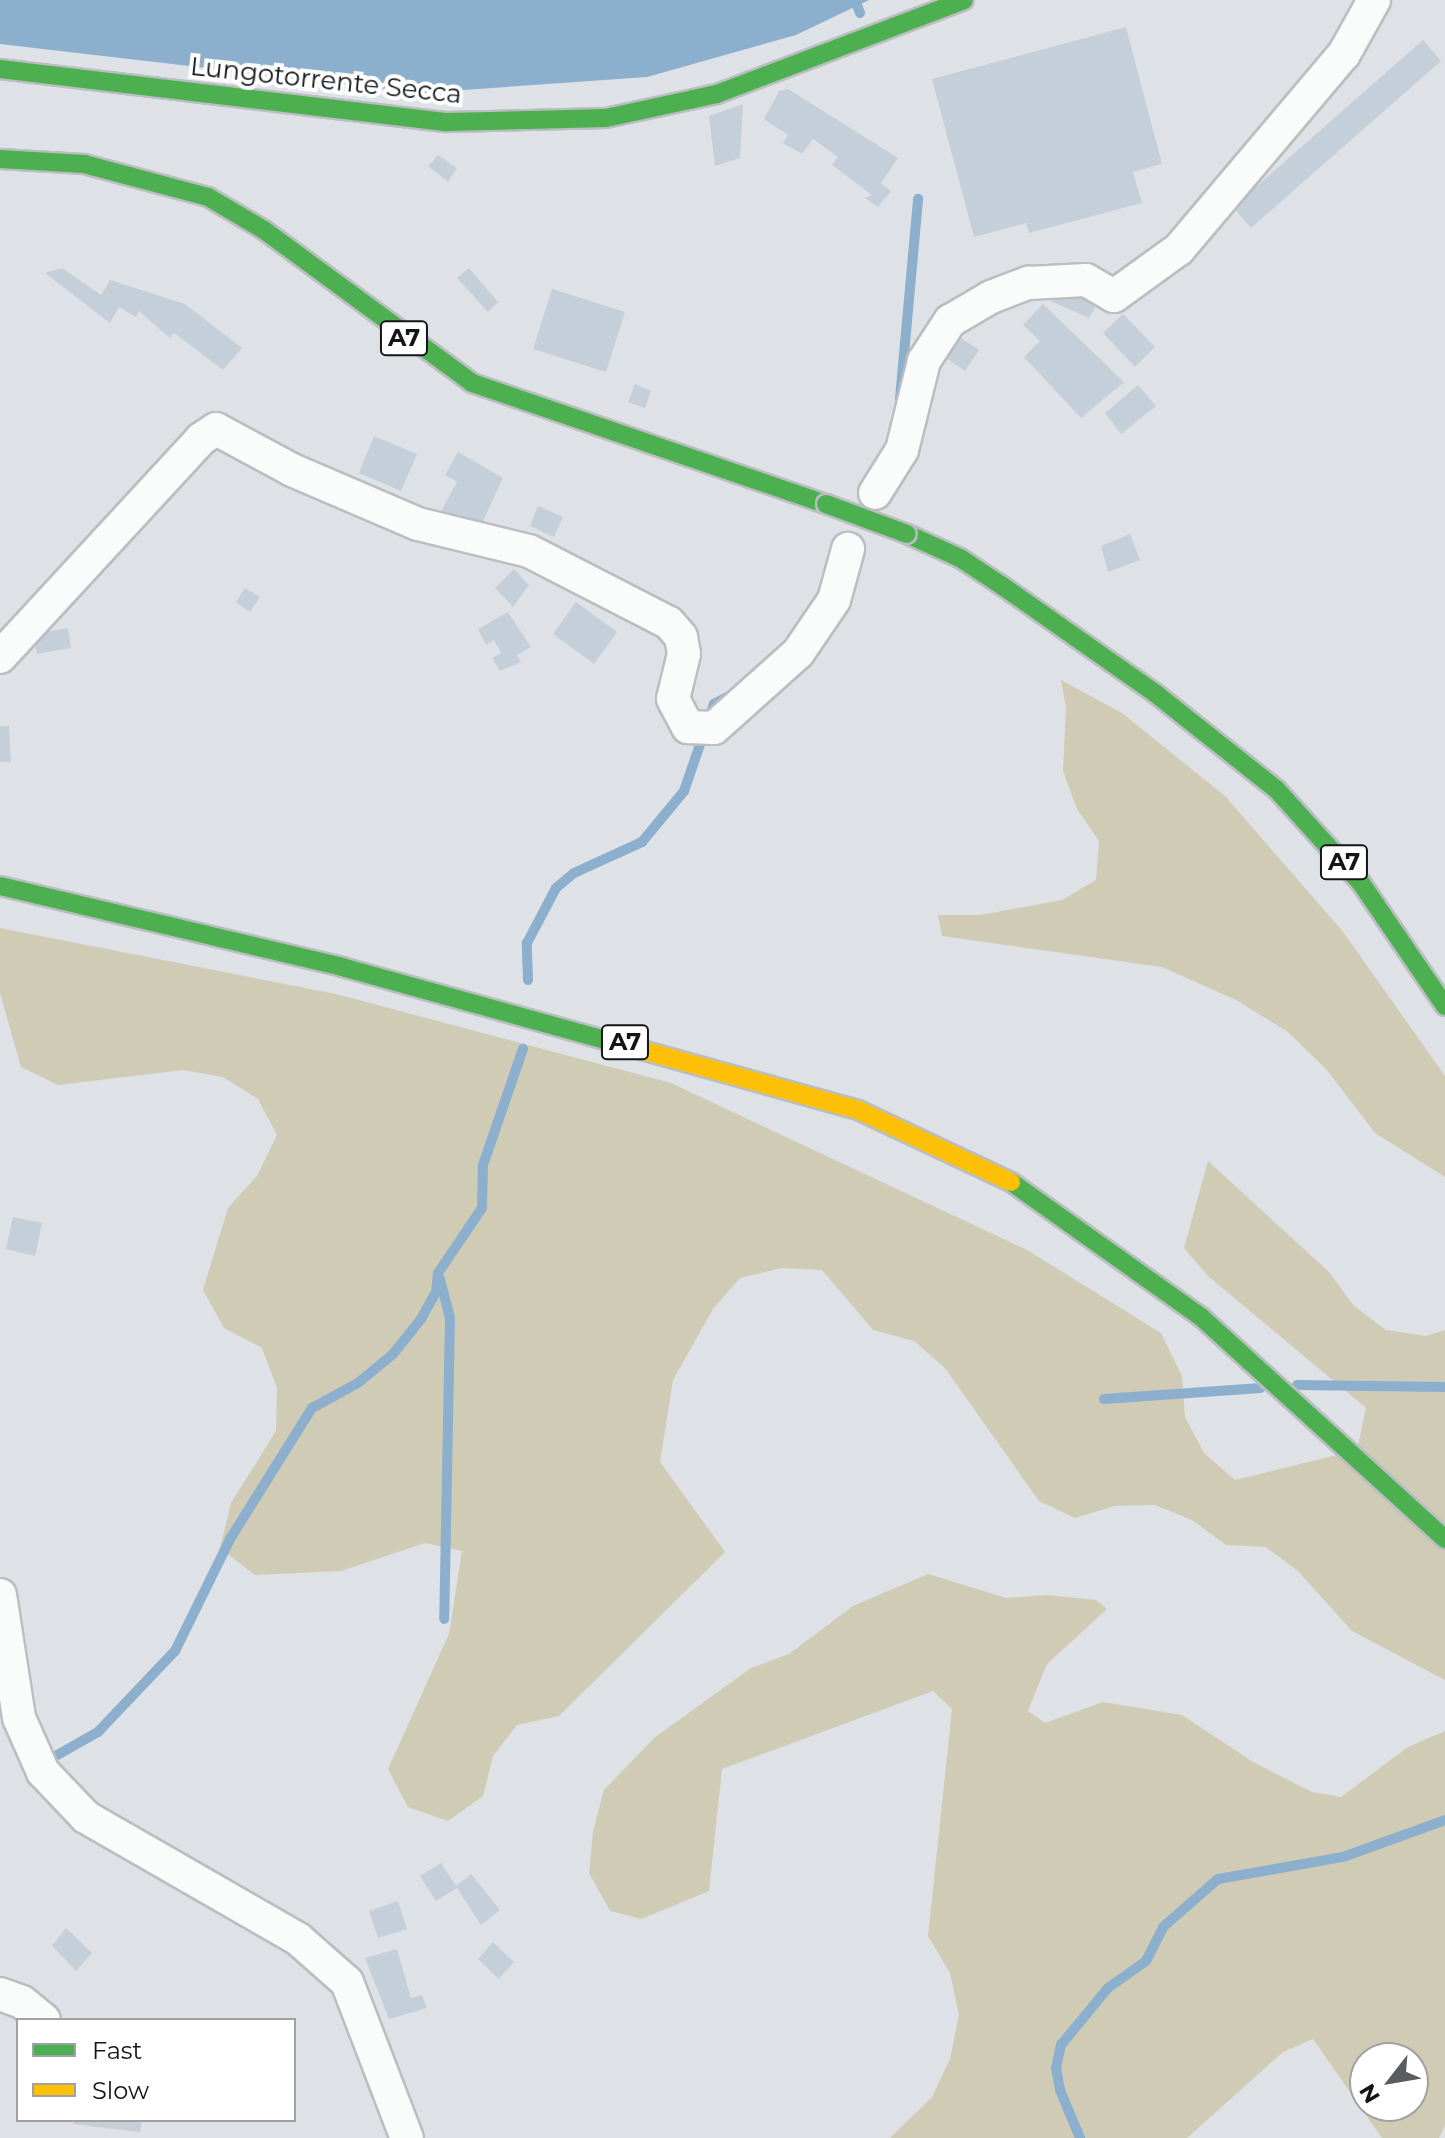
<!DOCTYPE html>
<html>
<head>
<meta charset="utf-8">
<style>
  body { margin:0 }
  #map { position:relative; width:1445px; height:2138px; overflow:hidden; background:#dee2e6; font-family:Montserrat,sans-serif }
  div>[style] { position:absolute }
  .green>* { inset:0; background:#cfcbb5 }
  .water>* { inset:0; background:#8cafce }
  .stream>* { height:10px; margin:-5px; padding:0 5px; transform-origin:5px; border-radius:5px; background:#8cafce }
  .building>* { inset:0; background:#c5cfda }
  .roads { filter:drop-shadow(2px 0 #bbbec1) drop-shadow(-2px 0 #bbbec1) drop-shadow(0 2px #bbbec1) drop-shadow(0 -2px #bbbec1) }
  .street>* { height:32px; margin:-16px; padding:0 16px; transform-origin:16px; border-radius:16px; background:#fafbfb }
  .fast>* { height:18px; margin:-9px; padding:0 9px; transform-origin:9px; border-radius:9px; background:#4caf50 }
  .slow>* { height:18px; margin:-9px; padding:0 9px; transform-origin:9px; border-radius:9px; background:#ffc107 }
  .bridges { filter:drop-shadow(2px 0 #bbbec1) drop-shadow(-2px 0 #bbbec1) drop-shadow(0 2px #bbbec1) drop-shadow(0 -2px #bbbec1) }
  .fast-bridge>* { height:18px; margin:-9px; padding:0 9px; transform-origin:9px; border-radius:9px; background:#4caf50 }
  span { translate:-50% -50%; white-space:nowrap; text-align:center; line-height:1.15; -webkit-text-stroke:8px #fff; paint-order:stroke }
  .shield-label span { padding:2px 6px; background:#fff; border:2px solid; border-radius:6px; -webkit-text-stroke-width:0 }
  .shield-label { font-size:24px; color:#131518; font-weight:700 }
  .street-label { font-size:26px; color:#131518 }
  .legend { position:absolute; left:16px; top:2018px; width:280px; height:104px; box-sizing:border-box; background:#fff; border:2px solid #a1a1a3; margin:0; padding:10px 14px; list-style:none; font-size:24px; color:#131518 }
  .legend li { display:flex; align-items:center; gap:16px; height:40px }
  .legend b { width:40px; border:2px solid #a1a1a3 }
  .north { position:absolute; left:1349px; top:2042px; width:80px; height:80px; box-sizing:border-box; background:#fff; border:2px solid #a1a1a3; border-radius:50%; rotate:239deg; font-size:22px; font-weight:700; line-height:32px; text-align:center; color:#131518 }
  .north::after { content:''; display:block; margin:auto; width:28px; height:36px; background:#5a5d60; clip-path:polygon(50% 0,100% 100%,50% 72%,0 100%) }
</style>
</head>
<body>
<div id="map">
  <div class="green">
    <div style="clip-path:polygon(1061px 680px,1122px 713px,1225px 796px,1344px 933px,1445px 1076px,1445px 1177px,1375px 1133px,1327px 1070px,1288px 1032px,1236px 1000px,1162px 967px,942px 936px,938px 915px,980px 915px,1062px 900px,1096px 880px,1099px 841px,1077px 809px,1063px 771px,1066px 707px)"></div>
    <div style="clip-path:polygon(0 928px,336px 994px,671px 1083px,1027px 1250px,1161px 1333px,1182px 1376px,1185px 1417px,1204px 1453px,1235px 1480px,1357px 1450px,1366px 1408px,1208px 1276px,1184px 1248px,1208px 1161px,1329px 1272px,1354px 1306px,1386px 1330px,1426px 1336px,1445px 1330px,1445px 1680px,1352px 1631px,1298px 1571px,1266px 1547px,1226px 1545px,1192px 1520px,1155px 1505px,1114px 1506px,1075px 1518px,1039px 1501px,945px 1368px,914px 1341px,873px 1330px,822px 1270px,781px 1268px,740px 1278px,713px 1309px,673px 1380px,660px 1462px,725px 1552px,559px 1716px,517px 1725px,493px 1756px,483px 1796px,448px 1821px,408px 1807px,388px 1769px,449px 1634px,462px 1551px,425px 1543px,341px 1571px,255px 1575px,220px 1548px,231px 1503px,276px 1431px,277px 1388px,262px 1348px,224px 1328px,203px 1290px,228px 1208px,257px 1176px,277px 1135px,258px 1099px,223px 1077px,183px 1070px,58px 1085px,21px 1067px,0 993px)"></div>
    <div style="clip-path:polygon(evenodd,928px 1574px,1006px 1598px,1047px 1595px,1096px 1600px,1107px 1609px,1047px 1664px,1028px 1711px,1045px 1723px,1103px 1702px,1182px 1715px,1253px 1762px,1312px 1792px,1341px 1797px,1408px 1747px,1445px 1731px,1445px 2125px,1439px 2138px,1382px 2138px,1313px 2039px,1283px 2052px,1187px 2138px,890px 2138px,932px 2097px,950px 2059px,959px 2015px,950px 1973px,928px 1936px,952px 1709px,933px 1691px,722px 1769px,709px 1891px,641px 1919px,610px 1911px,589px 1873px,593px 1831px,604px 1790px,654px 1738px,751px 1668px,789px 1654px,853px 1606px,928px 1574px,1413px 2058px,1413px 2106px,1365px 2106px,1365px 2058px,1413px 2058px)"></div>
  </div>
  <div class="water">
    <div style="clip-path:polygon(0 0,869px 0,796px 35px,647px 77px,421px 93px,0 44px)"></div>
  </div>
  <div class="stream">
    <div style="left:855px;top:0;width:14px;rotate:69deg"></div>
    <div style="left:900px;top:398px;width:200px;rotate:-84.8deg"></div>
    <div style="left:528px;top:980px;width:37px;rotate:-92deg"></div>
    <div style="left:527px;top:943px;width:62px;rotate:-62.2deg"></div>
    <div style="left:556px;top:888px;width:23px;rotate:-40deg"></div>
    <div style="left:574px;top:873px;width:75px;rotate:-24.5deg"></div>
    <div style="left:642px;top:842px;width:66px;rotate:-50.5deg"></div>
    <div style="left:684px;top:791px;width:92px;rotate:-71deg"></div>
    <div style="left:714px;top:704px;width:19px;rotate:-28deg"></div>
    <div style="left:440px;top:1279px;width:40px;rotate:75.6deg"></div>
    <div style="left:450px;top:1318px;width:301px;rotate:91.1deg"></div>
    <div style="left:1297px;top:1385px;width:148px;rotate:0.8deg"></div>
    <div style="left:1104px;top:1399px;width:157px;rotate:-4deg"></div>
    <div style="left:45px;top:1762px;width:61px;rotate:-29.5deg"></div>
    <div style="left:98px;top:1732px;width:112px;rotate:-46.5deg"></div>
    <div style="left:175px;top:1651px;width:125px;rotate:-63.8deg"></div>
    <div style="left:230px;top:1539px;width:155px;rotate:-58deg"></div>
    <div style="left:312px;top:1408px;width:52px;rotate:-28.5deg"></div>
    <div style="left:358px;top:1383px;width:45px;rotate:-39.6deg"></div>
    <div style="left:393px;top:1354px;width:45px;rotate:-51.3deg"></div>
    <div style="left:421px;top:1319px;width:31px;rotate:-61deg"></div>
    <div style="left:436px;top:1292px;width:19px;rotate:-84deg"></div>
    <div style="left:438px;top:1273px;width:78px;rotate:-55.9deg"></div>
    <div style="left:482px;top:1208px;width:43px;rotate:-88.7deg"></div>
    <div style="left:483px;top:1165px;width:123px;rotate:-71deg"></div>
    <div style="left:1080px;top:2138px;width:52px;rotate:-112.6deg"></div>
    <div style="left:1060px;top:2090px;width:22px;rotate:-100deg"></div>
    <div style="left:1056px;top:2068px;width:24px;rotate:-78deg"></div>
    <div style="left:1061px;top:2045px;width:74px;rotate:-50.5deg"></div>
    <div style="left:1108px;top:1988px;width:47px;rotate:-35.4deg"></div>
    <div style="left:1146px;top:1961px;width:38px;rotate:-63deg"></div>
    <div style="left:1163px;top:1927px;width:73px;rotate:-41.1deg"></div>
    <div style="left:1218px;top:1879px;width:127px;rotate:-10deg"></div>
    <div style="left:1343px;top:1857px;width:109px;rotate:-19.9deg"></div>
  </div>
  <div class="building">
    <div style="clip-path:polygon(1126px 27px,1162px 164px,1133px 172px,1142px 203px,1029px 233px,1026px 223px,974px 237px,932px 79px)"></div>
    <div style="clip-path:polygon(1423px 40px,1441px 61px,1251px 228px,1233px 207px)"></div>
    <div style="clip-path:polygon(788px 89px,898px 158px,881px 183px,891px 191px,878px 207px,865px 198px,872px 195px,832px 165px,838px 157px,813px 139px,802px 154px,783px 143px,788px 135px,764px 119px,779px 91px)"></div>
    <div style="clip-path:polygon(743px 104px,740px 158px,715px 166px,709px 116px)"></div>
    <div style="clip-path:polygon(438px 155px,457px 168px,448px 182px,428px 166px)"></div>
    <div style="clip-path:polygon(62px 268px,101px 295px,110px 280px,185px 304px,242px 348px,223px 370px,174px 333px,170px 338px,139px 311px,136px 317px,119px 307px,110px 323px,45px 273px)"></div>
    <div style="clip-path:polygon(469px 268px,498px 302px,488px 312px,457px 278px)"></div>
    <div style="clip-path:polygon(552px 289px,625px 312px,606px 372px,533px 349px)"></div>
    <div style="clip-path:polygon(1057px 292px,1070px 298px,1074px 292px,1098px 302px,1089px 318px,1050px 301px)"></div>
    <div style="clip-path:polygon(1043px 304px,1124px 382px,1081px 418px,1024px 357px,1040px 341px,1023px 325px)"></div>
    <div style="clip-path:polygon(1123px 314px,1155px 347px,1135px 367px,1103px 333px)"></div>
    <div style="clip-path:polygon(958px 336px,979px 350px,965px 371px,945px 357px)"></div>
    <div style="clip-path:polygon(635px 384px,651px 391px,645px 408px,628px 402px)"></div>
    <div style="clip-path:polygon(1138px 385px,1156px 406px,1121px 434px,1105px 413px)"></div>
    <div style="clip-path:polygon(374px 436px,417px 454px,401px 491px,359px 473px)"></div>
    <div style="clip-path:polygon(458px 452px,503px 478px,477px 534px,440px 513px,457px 482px,445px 475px)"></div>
    <div style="clip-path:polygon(538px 506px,563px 517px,554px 537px,530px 526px)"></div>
    <div style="clip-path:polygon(1130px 534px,1140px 560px,1108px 572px,1101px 546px)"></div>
    <div style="clip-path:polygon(514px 569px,529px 585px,513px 607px,495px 588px)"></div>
    <div style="clip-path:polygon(245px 588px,260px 597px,250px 612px,236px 602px)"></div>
    <div style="clip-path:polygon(576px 602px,617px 632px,594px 664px,553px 634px)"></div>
    <div style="clip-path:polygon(508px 612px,531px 647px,517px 655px,521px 662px,500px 671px,492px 658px,501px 653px,494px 640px,486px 645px,478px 629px)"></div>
    <div style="clip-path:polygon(68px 628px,71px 648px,37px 654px,33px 634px)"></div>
    <div style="clip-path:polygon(0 726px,9px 726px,11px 762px,0 762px)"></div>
    <div style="clip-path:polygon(13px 1217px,42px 1223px,35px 1256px,6px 1249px)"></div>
    <div style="clip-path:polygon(441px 1863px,456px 1886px,471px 1874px,500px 1910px,481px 1925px,457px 1888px,436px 1901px,420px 1876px)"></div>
    <div style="clip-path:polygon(398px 1901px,407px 1929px,378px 1938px,369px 1911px)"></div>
    <div style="clip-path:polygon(66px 1928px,92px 1953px,76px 1971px,52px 1946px)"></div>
    <div style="clip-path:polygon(493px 1942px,514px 1962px,499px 1979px,478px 1959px)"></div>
    <div style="clip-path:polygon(397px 1949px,411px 1998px,422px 1995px,427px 2008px,389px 2019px,365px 1958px)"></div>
    <div style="clip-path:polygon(74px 2120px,142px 2120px,140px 2132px,73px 2124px)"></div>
  </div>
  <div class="roads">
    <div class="street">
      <div style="left:875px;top:493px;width:51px;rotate:-57.9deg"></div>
      <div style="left:902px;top:450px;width:92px;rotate:-76.1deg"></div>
      <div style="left:924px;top:361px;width:48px;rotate:-57deg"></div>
      <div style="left:950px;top:321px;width:48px;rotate:-30.3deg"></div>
      <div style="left:991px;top:297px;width:40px;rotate:-21deg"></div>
      <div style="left:1028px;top:283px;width:58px;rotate:-3deg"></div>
      <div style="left:1086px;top:280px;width:32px;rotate:30deg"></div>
      <div style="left:1114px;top:296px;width:80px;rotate:-35.9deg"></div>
      <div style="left:1179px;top:249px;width:255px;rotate:-49.8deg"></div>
      <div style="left:1344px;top:54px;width:62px;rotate:-60.9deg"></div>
      <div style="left:0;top:657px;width:297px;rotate:-47.3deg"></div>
      <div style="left:201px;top:439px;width:18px;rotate:-34deg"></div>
      <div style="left:216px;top:429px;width:86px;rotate:28.3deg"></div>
      <div style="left:292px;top:470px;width:137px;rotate:23.2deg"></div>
      <div style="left:418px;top:524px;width:114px;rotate:13.7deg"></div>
      <div style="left:529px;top:551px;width:157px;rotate:27.2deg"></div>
      <div style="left:669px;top:623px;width:18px;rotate:49deg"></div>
      <div style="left:681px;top:637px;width:17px;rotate:80deg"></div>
      <div style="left:684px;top:654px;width:46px;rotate:103.7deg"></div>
      <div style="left:673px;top:699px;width:32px;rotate:62deg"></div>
      <div style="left:688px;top:727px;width:26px;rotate:2deg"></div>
      <div style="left:714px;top:728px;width:113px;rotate:-41.8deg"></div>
      <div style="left:798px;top:653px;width:64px;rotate:-55.8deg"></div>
      <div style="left:834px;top:600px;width:53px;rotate:-74.6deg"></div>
      <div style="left:0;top:1595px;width:124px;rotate:81.2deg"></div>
      <div style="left:19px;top:1718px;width:59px;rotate:66deg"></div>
      <div style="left:43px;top:1772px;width:62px;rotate:46.3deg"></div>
      <div style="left:86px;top:1817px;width:245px;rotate:29.9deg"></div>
      <div style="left:298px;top:1939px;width:65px;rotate:41.3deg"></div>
      <div style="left:347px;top:1982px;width:167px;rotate:69deg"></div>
      <div style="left:0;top:1994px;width:23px;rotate:20deg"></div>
      <div style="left:22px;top:2002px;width:28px;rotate:39deg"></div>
    </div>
    <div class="fast">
      <div style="left:0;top:69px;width:450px;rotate:6.8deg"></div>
      <div style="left:447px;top:122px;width:159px;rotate:-1.4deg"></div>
      <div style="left:606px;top:118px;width:114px;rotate:-12.2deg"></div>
      <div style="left:717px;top:94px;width:264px;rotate:-20.8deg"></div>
      <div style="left:0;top:159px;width:84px;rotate:3.4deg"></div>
      <div style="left:84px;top:164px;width:128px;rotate:14.9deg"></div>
      <div style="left:208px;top:197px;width:65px;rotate:30.5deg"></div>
      <div style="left:264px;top:230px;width:258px;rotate:36.3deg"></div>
      <div style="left:472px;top:383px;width:374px;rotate:18.9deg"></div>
      <div style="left:907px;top:534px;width:58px;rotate:24.4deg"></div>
      <div style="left:960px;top:558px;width:53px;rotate:33.4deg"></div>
      <div style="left:1004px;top:587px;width:186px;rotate:35.1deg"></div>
      <div style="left:1156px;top:694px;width:153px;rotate:38.4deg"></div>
      <div style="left:1276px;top:789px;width:127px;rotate:47.9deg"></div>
      <div style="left:1361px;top:883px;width:149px;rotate:55.7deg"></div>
      <div style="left:0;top:886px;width:351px;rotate:13.3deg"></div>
      <div style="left:342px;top:967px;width:300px;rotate:15.5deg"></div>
      <div style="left:1011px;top:1182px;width:233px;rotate:35.4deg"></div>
      <div style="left:1201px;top:1317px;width:330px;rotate:42.3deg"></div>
    </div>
    <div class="slow">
      <div style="left:631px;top:1047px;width:236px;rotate:15.5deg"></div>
      <div style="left:858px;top:1110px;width:169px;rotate:25.2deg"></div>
    </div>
  </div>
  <div class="bridges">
    <div class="fast-bridge">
      <div style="left:826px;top:504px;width:86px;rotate:20.3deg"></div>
    </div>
  </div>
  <div class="shield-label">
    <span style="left:404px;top:338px">A7</span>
    <span style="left:1344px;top:862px">A7</span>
    <span style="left:625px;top:1042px">A7</span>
  </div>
  <div class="street-label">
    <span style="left:326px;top:81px;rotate:6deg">Lungotorrente Secca</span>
  </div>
  <ul class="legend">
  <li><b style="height:10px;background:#4caf50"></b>Fast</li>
  <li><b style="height:10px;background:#ffc107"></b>Slow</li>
  </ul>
  <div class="north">N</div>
</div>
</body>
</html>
